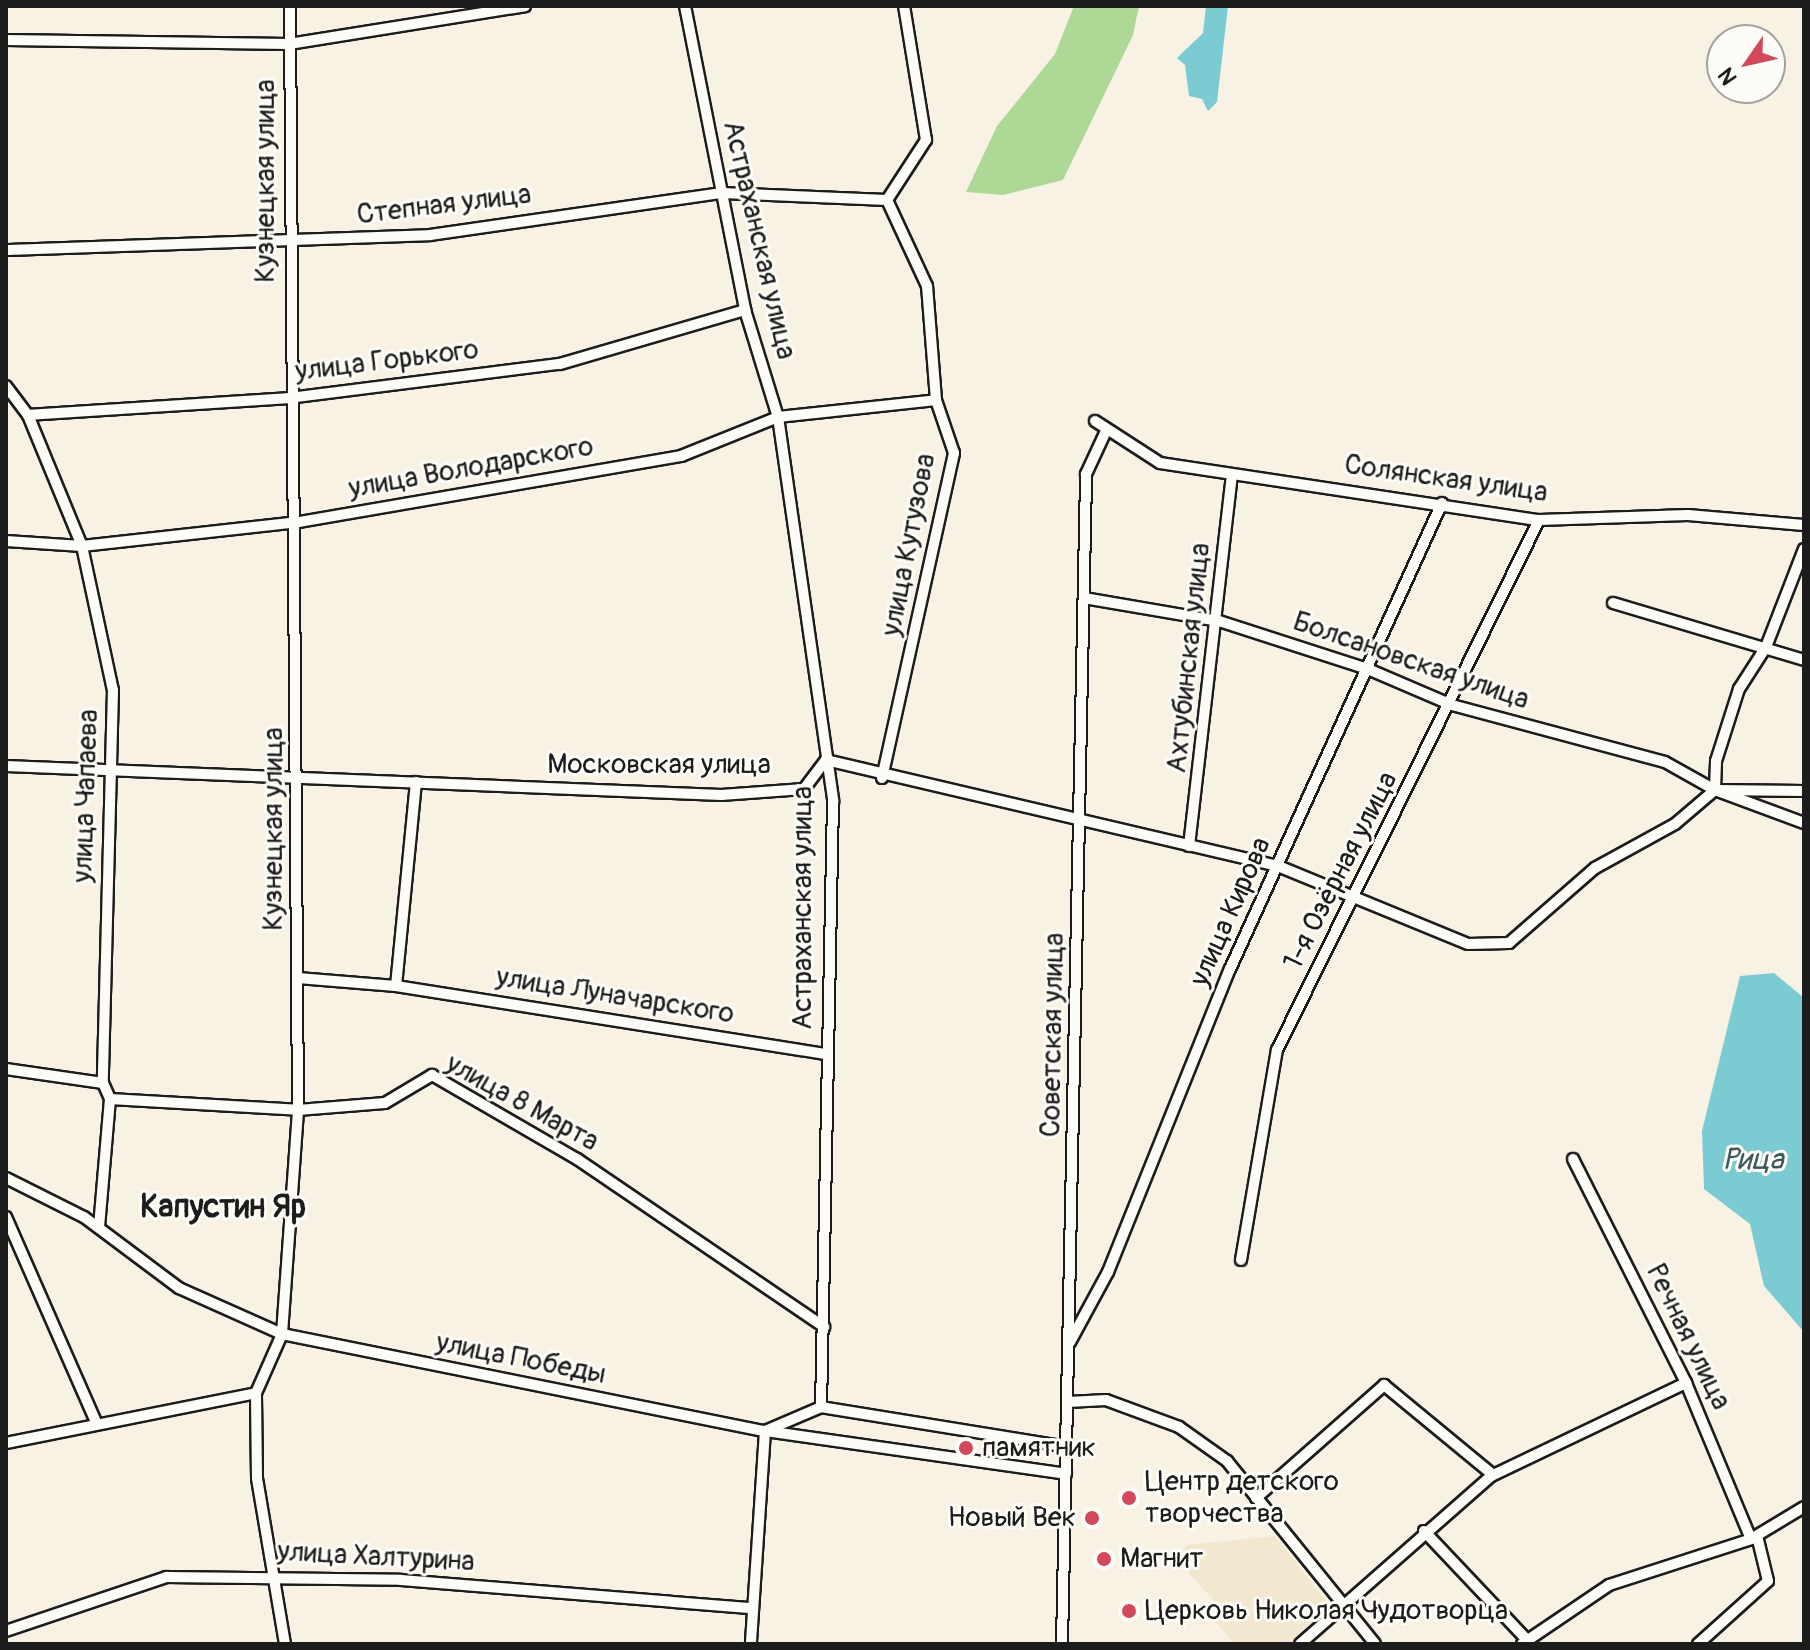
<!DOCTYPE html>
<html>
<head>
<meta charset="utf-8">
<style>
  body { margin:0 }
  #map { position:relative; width:1810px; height:1650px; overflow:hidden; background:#f8f2e5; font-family:Pangolin,sans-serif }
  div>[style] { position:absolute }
  .built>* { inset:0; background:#f2e7cf }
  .green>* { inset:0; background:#add895 }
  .water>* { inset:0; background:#7acbd2 }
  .roads { filter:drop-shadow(2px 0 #1c1c1c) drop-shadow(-2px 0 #1c1c1c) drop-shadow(0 2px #1c1c1c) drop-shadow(0 -2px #1c1c1c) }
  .minor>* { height:10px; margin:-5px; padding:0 5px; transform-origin:5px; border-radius:5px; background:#fdfcf7 }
  .dots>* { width:22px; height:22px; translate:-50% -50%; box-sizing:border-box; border:4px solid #fdfcf7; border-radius:50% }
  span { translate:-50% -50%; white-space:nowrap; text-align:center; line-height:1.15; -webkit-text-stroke:6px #fdfcf7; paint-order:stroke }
  .street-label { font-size:28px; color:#1c1c1c }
  .poi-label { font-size:28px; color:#1c1c1c }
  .left { translate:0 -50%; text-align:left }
  .right { translate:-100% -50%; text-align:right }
  .water-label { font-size:30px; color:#3d595c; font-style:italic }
  .quarter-label { font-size:32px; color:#1c1c1c; font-weight:700 }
  .frame { position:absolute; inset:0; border:8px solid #1c1c1c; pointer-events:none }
  .north { position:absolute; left:1706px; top:24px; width:80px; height:80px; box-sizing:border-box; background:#fdfcf7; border:2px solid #a3a29f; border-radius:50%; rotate:236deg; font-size:22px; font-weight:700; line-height:32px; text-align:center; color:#1c1c1c }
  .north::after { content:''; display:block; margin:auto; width:28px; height:36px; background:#d1495b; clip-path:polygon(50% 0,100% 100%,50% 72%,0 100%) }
</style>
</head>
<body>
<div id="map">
  <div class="built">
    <div style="clip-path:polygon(1275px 1536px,1330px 1606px,1287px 1644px,1234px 1644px,1215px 1621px,1217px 1604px,1177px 1560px,1187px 1545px)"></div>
  </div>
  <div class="green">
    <div style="clip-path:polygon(1074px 6px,1139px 6px,1133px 35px,1063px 180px,1003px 195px,966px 192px,997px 126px,1055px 54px)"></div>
  </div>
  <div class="water">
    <div style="clip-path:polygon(1206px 6px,1228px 6px,1217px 102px,1208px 111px,1202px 99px,1189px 96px,1185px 65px,1177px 58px,1203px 33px)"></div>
    <div style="clip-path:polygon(1774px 973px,1804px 998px,1804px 1332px,1764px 1286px,1750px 1224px,1704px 1189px,1702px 1131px,1740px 976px)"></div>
  </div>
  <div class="roads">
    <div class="minor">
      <div style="left:685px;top:6px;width:310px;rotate:78.8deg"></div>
      <div style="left:745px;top:310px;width:112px;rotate:72.9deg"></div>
      <div style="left:778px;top:417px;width:388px;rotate:81.8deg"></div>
      <div style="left:833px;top:801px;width:606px;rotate:91.13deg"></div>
      <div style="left:821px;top:1407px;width:61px;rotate:156.8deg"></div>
      <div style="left:765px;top:1431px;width:213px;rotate:93.8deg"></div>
      <div style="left:6px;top:40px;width:283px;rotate:0.8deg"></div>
      <div style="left:289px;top:44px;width:239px;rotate:-9.1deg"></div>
      <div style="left:6px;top:250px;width:424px;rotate:-2deg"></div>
      <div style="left:430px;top:235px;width:295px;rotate:-8.2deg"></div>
      <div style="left:722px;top:193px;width:165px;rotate:2.4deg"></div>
      <div style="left:6px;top:386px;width:36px;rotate:53deg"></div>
      <div style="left:28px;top:415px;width:142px;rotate:67.6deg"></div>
      <div style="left:82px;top:546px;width:147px;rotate:77.9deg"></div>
      <div style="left:113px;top:690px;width:393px;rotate:91.5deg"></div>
      <div style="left:103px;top:1083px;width:17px;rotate:66deg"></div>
      <div style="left:110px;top:1099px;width:129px;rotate:94.9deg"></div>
      <div style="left:28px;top:415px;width:262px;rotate:-3.7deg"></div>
      <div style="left:289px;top:398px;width:273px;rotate:-7.2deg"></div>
      <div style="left:560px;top:364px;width:193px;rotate:-16.3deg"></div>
      <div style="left:1095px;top:421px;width:77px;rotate:32.9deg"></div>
      <div style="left:1160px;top:463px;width:383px;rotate:8.6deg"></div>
      <div style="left:1539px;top:520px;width:149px;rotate:-1.9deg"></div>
      <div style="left:1688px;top:515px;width:116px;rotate:4.9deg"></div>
      <div style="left:6px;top:541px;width:76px;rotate:3.8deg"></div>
      <div style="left:82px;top:546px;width:218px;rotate:-6.3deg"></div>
      <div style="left:299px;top:522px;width:388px;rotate:-9.8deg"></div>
      <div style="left:681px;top:456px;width:105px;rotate:-21.9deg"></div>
      <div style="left:778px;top:417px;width:159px;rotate:-6.1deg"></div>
      <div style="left:1084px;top:598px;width:137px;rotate:9.7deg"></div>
      <div style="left:1219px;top:621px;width:157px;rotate:17.9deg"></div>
      <div style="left:1368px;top:669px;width:91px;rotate:23.2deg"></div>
      <div style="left:1452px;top:705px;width:220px;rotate:15deg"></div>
      <div style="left:1665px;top:762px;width:57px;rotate:29.2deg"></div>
      <div style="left:1715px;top:790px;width:95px;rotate:20.3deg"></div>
      <div style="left:1613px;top:603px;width:199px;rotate:16.6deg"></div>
      <div style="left:826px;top:760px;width:464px;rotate:13.2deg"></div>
      <div style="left:1278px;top:866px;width:205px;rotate:22.3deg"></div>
      <div style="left:1468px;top:944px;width:41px;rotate:-1.4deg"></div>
      <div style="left:1509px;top:943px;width:114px;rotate:-41.1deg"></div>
      <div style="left:1595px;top:868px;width:91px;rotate:-28.8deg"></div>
      <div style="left:1675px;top:824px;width:52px;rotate:-40.4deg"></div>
      <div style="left:1715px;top:790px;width:89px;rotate:0.6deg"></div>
      <div style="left:6px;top:766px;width:716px;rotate:2.32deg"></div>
      <div style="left:721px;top:795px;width:83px;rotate:-4.1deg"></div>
      <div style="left:804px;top:789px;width:36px;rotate:-53deg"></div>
      <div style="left:882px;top:778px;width:333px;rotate:-77.5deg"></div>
      <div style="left:954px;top:453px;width:56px;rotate:-108.8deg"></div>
      <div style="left:936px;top:400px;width:114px;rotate:-94.5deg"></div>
      <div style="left:927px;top:286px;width:95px;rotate:-114.9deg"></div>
      <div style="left:887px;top:200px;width:72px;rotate:-57deg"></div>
      <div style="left:926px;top:140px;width:136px;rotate:-99.3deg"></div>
      <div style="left:1715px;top:790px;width:29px;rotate:-88deg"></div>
      <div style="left:1716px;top:761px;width:76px;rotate:-72.3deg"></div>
      <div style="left:1739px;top:689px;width:50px;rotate:-57.3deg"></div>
      <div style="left:1766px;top:647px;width:105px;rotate:-68.8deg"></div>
      <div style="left:1189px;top:846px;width:374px;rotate:-83.4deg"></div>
      <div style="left:298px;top:978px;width:98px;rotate:4.7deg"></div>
      <div style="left:396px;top:986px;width:436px;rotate:9deg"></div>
      <div style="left:396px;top:986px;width:205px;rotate:-84.4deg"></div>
      <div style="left:6px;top:1069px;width:98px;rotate:8.2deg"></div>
      <div style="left:110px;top:1099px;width:188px;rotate:3.3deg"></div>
      <div style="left:298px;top:1110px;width:87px;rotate:-4.6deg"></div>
      <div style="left:385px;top:1103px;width:55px;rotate:-30.8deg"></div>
      <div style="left:432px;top:1075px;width:168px;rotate:30.1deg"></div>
      <div style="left:577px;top:1159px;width:299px;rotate:34.2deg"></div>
      <div style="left:1573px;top:1159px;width:251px;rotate:63.2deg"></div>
      <div style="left:1686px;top:1383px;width:169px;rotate:67.4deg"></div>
      <div style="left:6px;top:1178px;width:87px;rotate:26.6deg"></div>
      <div style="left:84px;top:1217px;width:119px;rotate:36.8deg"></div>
      <div style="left:179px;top:1288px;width:113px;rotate:24.1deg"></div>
      <div style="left:282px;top:1334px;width:493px;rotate:11.4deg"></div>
      <div style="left:765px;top:1431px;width:304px;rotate:8.1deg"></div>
      <div style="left:6px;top:1217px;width:222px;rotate:66.3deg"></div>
      <div style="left:1241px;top:1260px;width:213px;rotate:-80.3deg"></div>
      <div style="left:1277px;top:1050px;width:591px;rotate:-63.69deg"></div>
      <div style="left:1070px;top:1342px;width:80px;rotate:-61.5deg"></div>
      <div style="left:1108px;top:1272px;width:327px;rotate:-68.1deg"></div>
      <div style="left:1230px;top:969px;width:512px;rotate:-65.54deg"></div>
      <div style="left:1068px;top:1402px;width:38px;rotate:-3deg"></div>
      <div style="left:1106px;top:1400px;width:78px;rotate:20.3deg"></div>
      <div style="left:1179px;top:1427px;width:59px;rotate:35.3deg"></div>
      <div style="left:1227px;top:1461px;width:235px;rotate:51deg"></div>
      <div style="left:821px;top:1407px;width:249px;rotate:9.2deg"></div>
      <div style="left:6px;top:1443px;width:255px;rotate:-11.3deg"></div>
      <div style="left:1256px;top:1498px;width:171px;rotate:-41.4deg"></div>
      <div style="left:1384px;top:1385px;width:141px;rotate:39.5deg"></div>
      <div style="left:1424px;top:1531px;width:149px;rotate:46.6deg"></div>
      <div style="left:6px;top:1631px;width:169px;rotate:-18.6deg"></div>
      <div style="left:166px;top:1577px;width:235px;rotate:0.7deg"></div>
      <div style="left:401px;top:1580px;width:352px;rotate:4.6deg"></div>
      <div style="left:285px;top:1644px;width:168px;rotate:-99.6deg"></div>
      <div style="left:257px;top:1478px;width:85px;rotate:-90.7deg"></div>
      <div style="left:256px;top:1393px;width:64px;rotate:-66.2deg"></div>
      <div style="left:282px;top:1334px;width:225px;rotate:-85.9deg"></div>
      <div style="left:298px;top:1110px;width:1104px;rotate:-90.42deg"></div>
      <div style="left:1062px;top:1644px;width:1170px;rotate:-88.82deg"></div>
      <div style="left:1086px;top:474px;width:47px;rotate:-65.1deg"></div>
      <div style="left:1300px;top:1644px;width:254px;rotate:-41.3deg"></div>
      <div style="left:1491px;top:1476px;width:216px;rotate:-25.5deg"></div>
      <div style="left:1522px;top:1644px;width:105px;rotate:-34.1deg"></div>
      <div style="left:1609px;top:1585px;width:149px;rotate:-17.9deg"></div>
      <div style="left:1751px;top:1539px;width:62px;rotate:-31.1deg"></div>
      <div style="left:1698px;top:1644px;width:94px;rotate:-42deg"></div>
      <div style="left:1768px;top:1581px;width:46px;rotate:-103.7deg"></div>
    </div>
  </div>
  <div class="dots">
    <div style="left:966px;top:1448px;background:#d1495b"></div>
    <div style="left:1129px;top:1498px;background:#d1495b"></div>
    <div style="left:1092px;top:1518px;background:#d1495b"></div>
    <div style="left:1104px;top:1559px;background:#d1495b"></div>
    <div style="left:1129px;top:1611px;background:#d1495b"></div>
  </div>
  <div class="street-label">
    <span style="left:266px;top:181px;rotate:-90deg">Кузнецкая улица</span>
    <span style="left:444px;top:205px;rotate:-7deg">Степная улица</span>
    <span style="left:759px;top:240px;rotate:77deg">Астраханская улица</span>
    <span style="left:387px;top:361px;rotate:-7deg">улица Горького</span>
    <span style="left:471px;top:468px;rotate:-10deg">улица Володарского</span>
    <span style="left:1446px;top:479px;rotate:8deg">Солянская улица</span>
    <span style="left:909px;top:545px;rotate:-79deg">улица Кутузова</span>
    <span style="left:1189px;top:658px;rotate:-84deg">Ахтубинская улица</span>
    <span style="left:1411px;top:661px;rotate:19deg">Болсановская улица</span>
    <span style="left:659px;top:765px">Московская улица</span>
    <span style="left:86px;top:796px;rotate:-88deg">улица Чапаева</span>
    <span style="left:274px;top:829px;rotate:-90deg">Кузнецкая улица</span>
    <span style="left:1341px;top:871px;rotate:-63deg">1-я Озёрная улица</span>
    <span style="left:803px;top:908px;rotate:-90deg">Астраханская улица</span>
    <span style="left:1231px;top:912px;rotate:-66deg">улица Кирова</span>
    <span style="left:615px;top:996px;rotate:9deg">улица Луначарского</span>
    <span style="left:1053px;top:1035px;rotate:-89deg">Советская улица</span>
    <span style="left:522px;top:1103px;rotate:29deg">улица 8 Марта</span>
    <span style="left:1688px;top:1337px;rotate:64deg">Речная улица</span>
    <span style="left:521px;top:1359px;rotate:11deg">улица Победы</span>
    <span style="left:376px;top:1557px;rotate:3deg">улица Халтурина</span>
  </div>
  <div class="poi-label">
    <span class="left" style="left:982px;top:1448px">памятник</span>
    <span class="left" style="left:1145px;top:1498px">Центр детского<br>творчества</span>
    <span class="right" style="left:1076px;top:1518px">Новый Век</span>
    <span class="left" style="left:1120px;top:1559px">Магнит</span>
    <span class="left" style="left:1145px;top:1611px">Церковь Николая Чудотворца</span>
  </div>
  <div class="water-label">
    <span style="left:1753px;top:1160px">Рица</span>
  </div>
  <div class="quarter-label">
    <span style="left:223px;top:1207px">Капустин Яр</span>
  </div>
  <div class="frame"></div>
  <div class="north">N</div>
</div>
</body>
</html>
